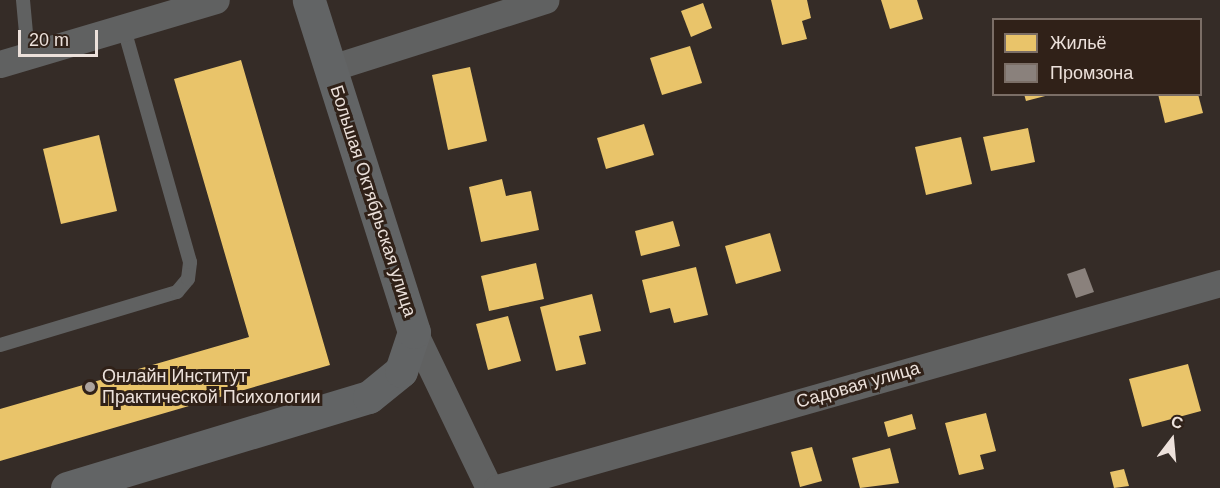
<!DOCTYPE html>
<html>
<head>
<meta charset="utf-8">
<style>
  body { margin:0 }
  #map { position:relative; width:1220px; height:488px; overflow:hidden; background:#352c27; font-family:Helvetica,sans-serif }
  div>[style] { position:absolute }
  .homes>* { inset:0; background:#e9c46a }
  .industry>* { inset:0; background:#8a817c }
  .lane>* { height:14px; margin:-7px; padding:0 7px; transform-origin:7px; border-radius:7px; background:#606161 }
  .street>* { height:27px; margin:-13.5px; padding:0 13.5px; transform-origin:13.5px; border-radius:13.5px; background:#606161 }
  .secondary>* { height:33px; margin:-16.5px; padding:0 16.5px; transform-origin:16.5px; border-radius:16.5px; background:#626465 }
  .dots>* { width:16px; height:16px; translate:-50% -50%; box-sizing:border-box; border:3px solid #302118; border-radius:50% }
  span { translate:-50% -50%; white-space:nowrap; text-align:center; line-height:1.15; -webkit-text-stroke:6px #302118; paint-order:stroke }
  .street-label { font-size:18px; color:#ece1db }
  .poi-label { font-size:18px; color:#ece1db }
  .left { translate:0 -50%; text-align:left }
  .legend { position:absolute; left:992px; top:18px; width:210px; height:78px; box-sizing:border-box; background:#302118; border:2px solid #7b6e66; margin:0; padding:8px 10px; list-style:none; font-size:18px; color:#ece1db }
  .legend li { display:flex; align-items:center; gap:12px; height:30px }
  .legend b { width:30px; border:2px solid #7b6e66 }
  .north { position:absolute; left:1142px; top:410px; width:60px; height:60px; -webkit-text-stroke:4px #302118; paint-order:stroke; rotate:16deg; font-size:16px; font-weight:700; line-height:24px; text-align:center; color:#ece1db }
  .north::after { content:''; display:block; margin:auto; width:21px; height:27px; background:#ece1db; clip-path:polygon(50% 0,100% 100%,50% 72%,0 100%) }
  .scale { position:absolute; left:18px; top:30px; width:80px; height:27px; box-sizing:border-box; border:3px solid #ece1db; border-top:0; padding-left:8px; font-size:18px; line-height:21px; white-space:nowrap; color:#ece1db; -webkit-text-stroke:4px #302118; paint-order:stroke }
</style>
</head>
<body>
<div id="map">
  <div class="homes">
    <div style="clip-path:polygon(771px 0,807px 0,811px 18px,802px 21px,807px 39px,782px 45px)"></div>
    <div style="clip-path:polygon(881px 0,917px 0,923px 19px,890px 29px)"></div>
    <div style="clip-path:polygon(703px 3px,712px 28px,691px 37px,681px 11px)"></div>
    <div style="clip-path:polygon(690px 46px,702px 83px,662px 95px,650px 58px)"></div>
    <div style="clip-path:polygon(241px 60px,330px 365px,0 461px,0 409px,249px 337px,174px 79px)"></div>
    <div style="clip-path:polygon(470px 67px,487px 141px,448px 150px,432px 75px)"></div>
    <div style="clip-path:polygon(1024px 94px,1049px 94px,1049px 95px,1026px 101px)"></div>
    <div style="clip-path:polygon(1158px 94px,1198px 94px,1203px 113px,1165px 123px)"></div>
    <div style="clip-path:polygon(644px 124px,654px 155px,606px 169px,597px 138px)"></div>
    <div style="clip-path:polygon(1028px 128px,1035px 162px,991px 171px,983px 137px)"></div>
    <div style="clip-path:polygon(99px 135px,117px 211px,61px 224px,43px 149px)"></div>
    <div style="clip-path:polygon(961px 137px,972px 184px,926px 195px,915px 147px)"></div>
    <div style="clip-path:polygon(502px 179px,506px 196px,531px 191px,539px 230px,481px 242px,469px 187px)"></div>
    <div style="clip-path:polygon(673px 221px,680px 246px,641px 256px,635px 231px)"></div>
    <div style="clip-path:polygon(770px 233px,781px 271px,736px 284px,725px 246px)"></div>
    <div style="clip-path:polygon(536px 263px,544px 299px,489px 311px,481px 276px)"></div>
    <div style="clip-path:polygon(696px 267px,708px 315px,674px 323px,670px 308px,650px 313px,642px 280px)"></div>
    <div style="clip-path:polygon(592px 294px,601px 331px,579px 336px,586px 364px,556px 371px,540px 307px)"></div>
    <div style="clip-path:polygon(508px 316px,521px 361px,488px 370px,476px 324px)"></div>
    <div style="clip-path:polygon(1188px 364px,1201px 411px,1142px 427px,1129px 379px)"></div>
    <div style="clip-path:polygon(986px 413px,996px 451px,980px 455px,984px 469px,959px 475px,945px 423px)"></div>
    <div style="clip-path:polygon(912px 414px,916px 429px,888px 437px,884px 422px)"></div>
    <div style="clip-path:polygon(812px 447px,822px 481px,800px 487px,791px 452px)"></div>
    <div style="clip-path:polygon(890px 448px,899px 483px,860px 488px,852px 458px)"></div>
    <div style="clip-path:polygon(1124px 469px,1129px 486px,1114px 488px,1110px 472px)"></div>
  </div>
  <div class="industry">
    <div style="clip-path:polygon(1085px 268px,1094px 292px,1076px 298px,1067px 274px)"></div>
  </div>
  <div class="lane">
    <div style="left:23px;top:0;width:55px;rotate:84.8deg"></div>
    <div style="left:0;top:345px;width:185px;rotate:-16.7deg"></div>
    <div style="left:177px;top:292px;width:17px;rotate:-50deg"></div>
    <div style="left:188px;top:279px;width:17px;rotate:-83deg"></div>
    <div style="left:190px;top:262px;width:246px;rotate:-105.8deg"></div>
  </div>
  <div class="street">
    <div style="left:0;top:64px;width:225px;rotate:-16.5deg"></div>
    <div style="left:331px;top:68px;width:225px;rotate:-17.6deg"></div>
    <div style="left:414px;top:332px;width:173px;rotate:64.3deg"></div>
    <div style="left:497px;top:488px;width:752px;rotate:-15.83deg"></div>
  </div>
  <div class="secondary">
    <div style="left:67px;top:488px;width:315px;rotate:-16.8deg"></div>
    <div style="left:369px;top:397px;width:41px;rotate:-39.1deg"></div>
    <div style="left:401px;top:371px;width:41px;rotate:-71.6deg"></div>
    <div style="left:414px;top:332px;width:348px;rotate:-107.6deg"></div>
  </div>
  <div class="dots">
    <div style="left:90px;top:387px;background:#aca29c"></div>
  </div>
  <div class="street-label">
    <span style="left:373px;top:201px;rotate:72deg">Большая Октябрьская улица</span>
    <span style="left:858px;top:385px;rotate:-16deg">Садовая улица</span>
  </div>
  <div class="poi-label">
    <span class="left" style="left:102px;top:387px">Онлайн Институт<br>Практической Психологии</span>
  </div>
  <ul class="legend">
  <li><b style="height:16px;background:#e9c46a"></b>Жильё</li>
  <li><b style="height:16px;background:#8a817c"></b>Промзона</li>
  </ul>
  <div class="north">С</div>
  <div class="scale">20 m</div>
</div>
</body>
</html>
